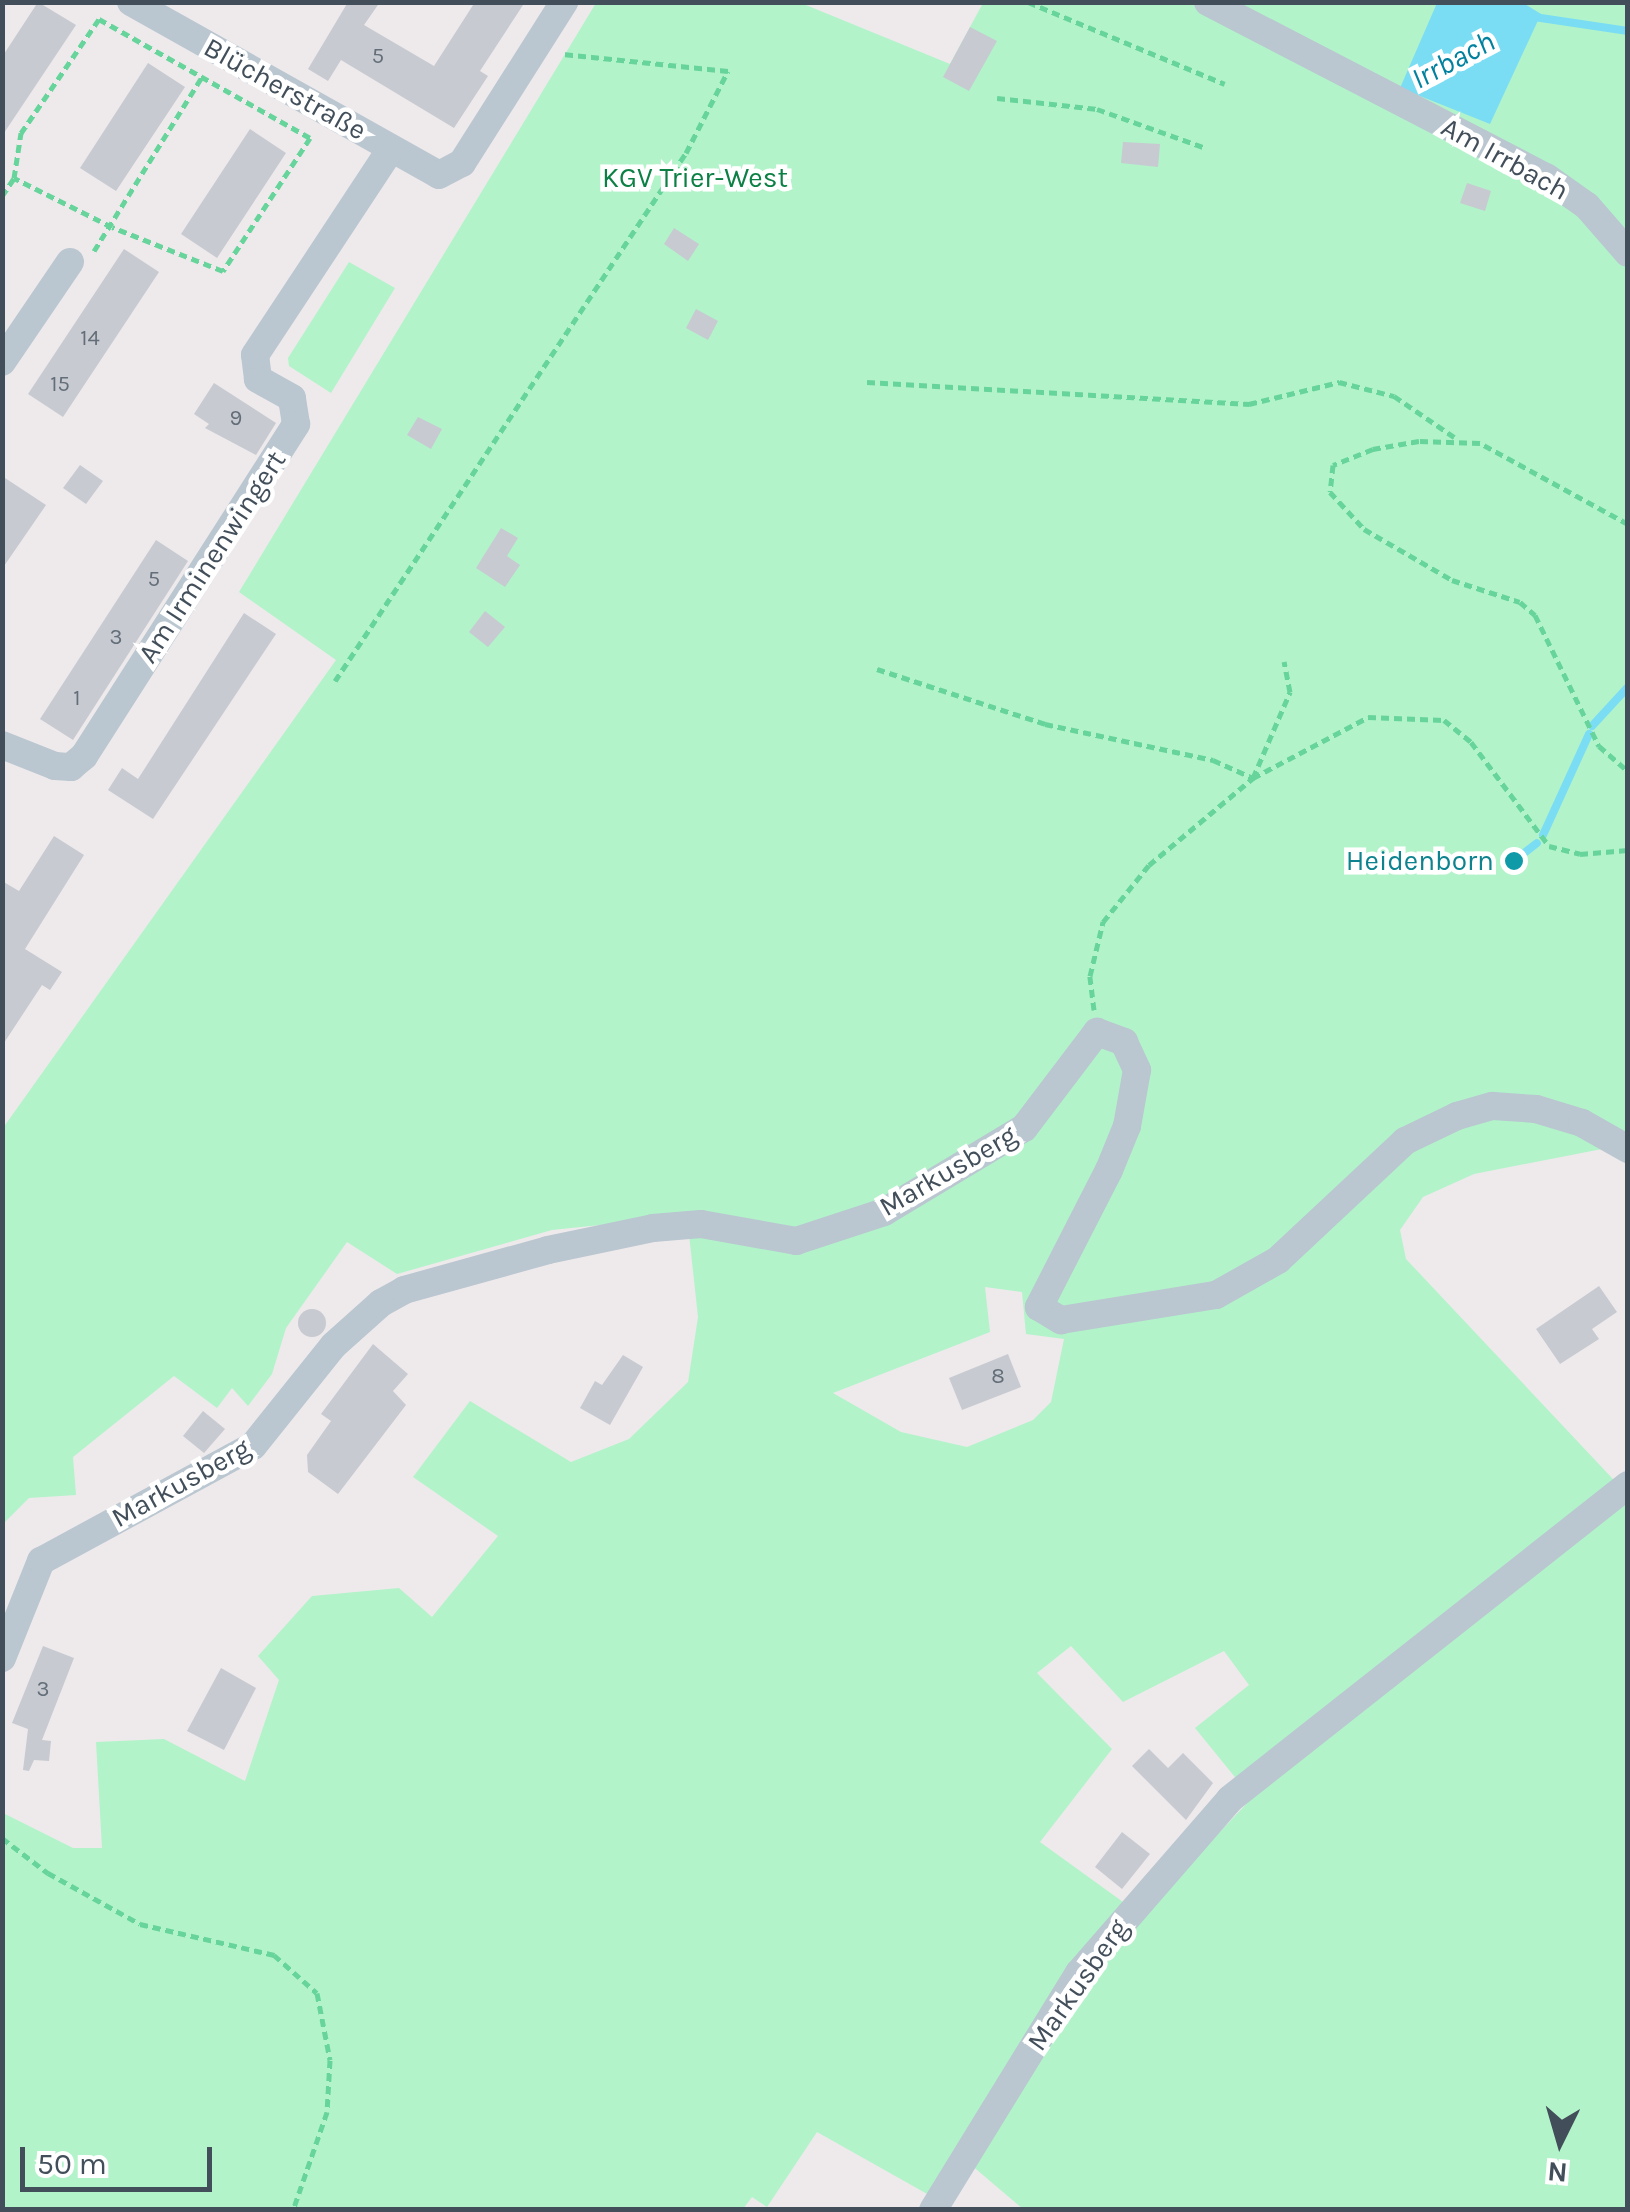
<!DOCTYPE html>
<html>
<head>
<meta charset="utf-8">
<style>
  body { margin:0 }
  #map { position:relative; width:1630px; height:2212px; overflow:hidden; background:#eeeaeb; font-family:Karla,sans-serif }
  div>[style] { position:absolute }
  .green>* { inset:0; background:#b2f3ca }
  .water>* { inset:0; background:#7addf4 }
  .stream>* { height:8px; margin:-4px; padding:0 4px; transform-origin:4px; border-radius:4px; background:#7addf4 }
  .building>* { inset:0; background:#c7cad1 }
  .round { border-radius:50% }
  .path>* { height:5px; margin-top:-2.5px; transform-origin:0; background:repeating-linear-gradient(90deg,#67d49c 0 8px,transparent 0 13px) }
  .minor>* { height:28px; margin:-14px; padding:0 14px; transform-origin:14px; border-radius:14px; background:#bac6d0 }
  .dots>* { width:28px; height:28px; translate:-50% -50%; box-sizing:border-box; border:5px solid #fff; border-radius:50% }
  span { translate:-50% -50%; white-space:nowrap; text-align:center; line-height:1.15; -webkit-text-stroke:9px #fff; paint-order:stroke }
  .number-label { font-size:22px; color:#636e78 }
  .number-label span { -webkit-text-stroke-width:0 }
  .street-label { font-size:28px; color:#424f5a }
  .park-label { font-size:28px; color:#0d8145 }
  .culture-label { font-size:28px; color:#0d838f }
  .right { translate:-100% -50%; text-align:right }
  .water-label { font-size:30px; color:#02819f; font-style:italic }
  .frame { position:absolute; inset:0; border:5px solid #424f5a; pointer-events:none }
  .north { position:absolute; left:1510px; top:2092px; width:100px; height:100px; -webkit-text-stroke:8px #fff; paint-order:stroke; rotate:185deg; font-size:28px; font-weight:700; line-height:40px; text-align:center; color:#424f5a }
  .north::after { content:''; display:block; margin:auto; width:35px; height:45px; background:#424f5a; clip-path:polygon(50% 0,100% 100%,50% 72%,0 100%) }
  .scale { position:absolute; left:20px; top:2147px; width:192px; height:45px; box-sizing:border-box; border:5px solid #424f5a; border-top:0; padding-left:12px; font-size:30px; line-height:35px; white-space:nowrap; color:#424f5a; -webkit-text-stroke:8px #fff; paint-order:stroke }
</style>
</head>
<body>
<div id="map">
  <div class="green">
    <div style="clip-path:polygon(evenodd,596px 3px,801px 3px,950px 64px,983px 3px,1627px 3px,1627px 1164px,1602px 1149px,1474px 1174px,1423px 1197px,1400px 1230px,1406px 1259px,1627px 1494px,1627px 2209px,1023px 2209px,957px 2153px,929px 2195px,817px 2132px,767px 2207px,752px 2197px,743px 2209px,3px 2209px,3px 1813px,73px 1848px,102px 1848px,96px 1742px,164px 1739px,245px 1781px,279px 1680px,258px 1656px,312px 1596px,399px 1588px,432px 1617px,498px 1536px,413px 1477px,470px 1401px,571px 1462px,629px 1439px,688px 1382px,698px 1317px,687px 1216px,552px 1230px,397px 1274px,347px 1242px,286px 1328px,272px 1374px,248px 1406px,232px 1388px,217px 1408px,174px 1376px,73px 1457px,76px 1495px,29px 1498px,3px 1524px,3px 1128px,336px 660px,239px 592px,596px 3px,985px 1287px,1022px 1292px,1026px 1334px,1064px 1339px,1051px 1402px,1033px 1420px,967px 1447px,901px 1432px,833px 1393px,990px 1332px,985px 1287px,596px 3px,1071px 1646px,1123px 1702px,1224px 1651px,1249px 1685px,1195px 1728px,1252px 1798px,1141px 1915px,1040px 1842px,1112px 1749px,1037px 1673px,1071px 1646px)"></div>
    <div style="clip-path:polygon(349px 262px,395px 288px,331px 393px,289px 366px,288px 358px)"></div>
  </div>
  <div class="water">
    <div style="clip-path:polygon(1437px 3px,1523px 3px,1541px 14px,1490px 124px,1400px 88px)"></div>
  </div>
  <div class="stream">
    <div style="left:1534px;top:17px;width:95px;rotate:8.5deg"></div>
    <div style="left:1592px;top:726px;width:53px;rotate:-47.3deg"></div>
    <div style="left:1543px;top:835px;width:111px;rotate:-65.5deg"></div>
    <div style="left:1514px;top:861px;width:29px;rotate:-38deg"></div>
  </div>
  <div class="building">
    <div style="clip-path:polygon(38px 2px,76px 25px,2px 136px,2px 57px)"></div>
    <div style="clip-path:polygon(348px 2px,380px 2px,364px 25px,434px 66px,475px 2px,525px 2px,480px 71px,488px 76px,454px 128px,341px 60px,328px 81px,308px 69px)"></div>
    <div style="clip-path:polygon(970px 27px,997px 41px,969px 91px,943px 77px)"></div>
    <div style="clip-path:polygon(148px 63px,185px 87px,116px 191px,80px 168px)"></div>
    <div style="clip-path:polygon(250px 129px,286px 153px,217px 258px,181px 234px)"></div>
    <div style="clip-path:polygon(1123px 142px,1160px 144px,1158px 167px,1121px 163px)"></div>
    <div style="clip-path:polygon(1467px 183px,1491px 191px,1485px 211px,1460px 203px)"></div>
    <div style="clip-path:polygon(674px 228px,699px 244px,688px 261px,664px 244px)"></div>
    <div style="clip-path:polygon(124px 249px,159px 272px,63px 417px,28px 394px)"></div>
    <div style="clip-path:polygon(696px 309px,718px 321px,708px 340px,686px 328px)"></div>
    <div style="clip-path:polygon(214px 383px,276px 423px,256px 455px,205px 428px,209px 424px,194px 414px)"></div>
    <div style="clip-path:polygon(418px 417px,442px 429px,431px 449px,407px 435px)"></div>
    <div style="clip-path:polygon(80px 465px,103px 481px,86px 504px,63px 488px)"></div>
    <div style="clip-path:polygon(2px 476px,46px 505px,2px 569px)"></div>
    <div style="clip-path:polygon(501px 528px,518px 538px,507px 556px,520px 565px,505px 587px,476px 568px)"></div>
    <div style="clip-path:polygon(156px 540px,188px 561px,73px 740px,40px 719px)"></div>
    <div style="clip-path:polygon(485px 611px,505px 627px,488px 647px,469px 632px)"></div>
    <div style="clip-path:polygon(244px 613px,276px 634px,153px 819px,108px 790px,122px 768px,138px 779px)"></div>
    <div style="clip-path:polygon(54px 836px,84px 855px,25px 949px,62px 972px,50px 990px,42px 985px,2px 1046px,2px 881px,19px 891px)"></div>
    <div style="clip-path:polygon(1599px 1286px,1617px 1312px,1592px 1329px,1599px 1339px,1560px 1364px,1536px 1329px)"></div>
    <div class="round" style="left:298px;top:1309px;width:28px;height:28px"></div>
    <div style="clip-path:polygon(373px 1344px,408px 1374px,393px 1391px,406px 1405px,338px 1494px,308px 1472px,307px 1455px,331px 1421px,321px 1414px)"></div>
    <div style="clip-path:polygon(1008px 1354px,1021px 1387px,962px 1410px,949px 1378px)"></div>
    <div style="clip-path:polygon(623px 1355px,643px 1367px,610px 1425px,580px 1408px,595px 1381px,602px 1385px)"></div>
    <div style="clip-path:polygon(203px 1411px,225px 1429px,204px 1453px,183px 1436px)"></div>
    <div style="clip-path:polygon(43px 1646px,74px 1658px,42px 1740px,51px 1741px,49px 1761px,34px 1760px,29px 1771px,23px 1770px,28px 1729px,12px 1723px)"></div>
    <div style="clip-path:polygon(221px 1668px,256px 1688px,224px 1750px,187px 1731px)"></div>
    <div style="clip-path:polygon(1149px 1749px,1168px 1768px,1183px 1753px,1213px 1783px,1186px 1820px,1132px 1766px)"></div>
    <div style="clip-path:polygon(1122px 1832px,1150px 1854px,1122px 1889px,1095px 1867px)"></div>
  </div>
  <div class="path">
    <div style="left:1028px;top:2px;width:213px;rotate:22.6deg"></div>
    <div style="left:99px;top:19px;width:242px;rotate:29.4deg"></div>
    <div style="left:310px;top:138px;width:159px;rotate:123.2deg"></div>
    <div style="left:223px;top:271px;width:119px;rotate:-158.4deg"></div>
    <div style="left:112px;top:227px;width:110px;rotate:-153.4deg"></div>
    <div style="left:14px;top:178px;width:46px;rotate:-81.2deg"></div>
    <div style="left:21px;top:133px;width:138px;rotate:-55.6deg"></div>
    <div style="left:997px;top:98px;width:101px;rotate:6.3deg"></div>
    <div style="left:1097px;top:109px;width:113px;rotate:19.7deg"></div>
    <div style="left:2px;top:196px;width:22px;rotate:-56deg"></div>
    <div style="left:94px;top:251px;width:205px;rotate:-58.2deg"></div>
    <div style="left:867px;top:382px;width:383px;rotate:3.3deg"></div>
    <div style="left:1249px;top:404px;width:93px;rotate:-13.7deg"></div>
    <div style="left:1339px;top:382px;width:57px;rotate:14.3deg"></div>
    <div style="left:1394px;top:396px;width:73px;rotate:34.3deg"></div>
    <div style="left:1628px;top:524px;width:169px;rotate:-151.3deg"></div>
    <div style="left:1480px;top:443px;width:61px;rotate:-178.1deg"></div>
    <div style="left:1419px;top:441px;width:47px;rotate:170.1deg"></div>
    <div style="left:1373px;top:449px;width:43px;rotate:158.2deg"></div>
    <div style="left:1333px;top:465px;width:27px;rotate:96deg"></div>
    <div style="left:1330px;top:492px;width:50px;rotate:47.4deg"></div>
    <div style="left:1364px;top:529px;width:102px;rotate:30.1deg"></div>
    <div style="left:1452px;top:580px;width:71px;rotate:17.9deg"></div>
    <div style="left:1520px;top:602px;width:20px;rotate:41deg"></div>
    <div style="left:1535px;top:615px;width:146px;rotate:64deg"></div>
    <div style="left:1599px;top:746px;width:38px;rotate:41deg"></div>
    <div style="left:877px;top:669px;width:177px;rotate:18.1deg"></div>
    <div style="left:1045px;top:724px;width:172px;rotate:12.1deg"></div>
    <div style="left:1213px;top:760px;width:44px;rotate:24.2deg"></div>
    <div style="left:1253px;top:778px;width:94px;rotate:-66.7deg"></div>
    <div style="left:1290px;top:692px;width:31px;rotate:-101deg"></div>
    <div style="left:335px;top:681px;width:634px;rotate:-56.39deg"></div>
    <div style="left:686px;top:153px;width:92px;rotate:-62.9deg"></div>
    <div style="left:728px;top:71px;width:166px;rotate:-174.1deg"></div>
    <div style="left:1094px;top:1010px;width:34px;rotate:-97deg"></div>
    <div style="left:1090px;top:976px;width:56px;rotate:-76.5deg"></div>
    <div style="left:1103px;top:922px;width:73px;rotate:-51.1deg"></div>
    <div style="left:1149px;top:865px;width:136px;rotate:-39.9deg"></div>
    <div style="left:1253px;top:778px;width:130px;rotate:-27.9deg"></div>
    <div style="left:1368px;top:717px;width:76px;rotate:2.3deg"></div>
    <div style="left:1444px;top:720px;width:35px;rotate:39deg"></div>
    <div style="left:1471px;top:742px;width:130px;rotate:53.1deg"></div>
    <div style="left:1549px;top:846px;width:32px;rotate:14deg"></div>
    <div style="left:1580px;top:854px;width:48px;rotate:-4.8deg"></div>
    <div style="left:2px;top:1838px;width:58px;rotate:37.3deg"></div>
    <div style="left:48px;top:1873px;width:105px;rotate:29deg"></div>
    <div style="left:140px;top:1924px;width:138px;rotate:13deg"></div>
    <div style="left:274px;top:1955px;width:57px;rotate:41.5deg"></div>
    <div style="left:317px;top:1993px;width:68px;rotate:79deg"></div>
    <div style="left:330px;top:2060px;width:52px;rotate:93.3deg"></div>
    <div style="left:327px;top:2112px;width:104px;rotate:109.1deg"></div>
  </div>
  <div class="minor">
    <div style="left:131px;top:2px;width:353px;rotate:29.3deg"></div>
    <div style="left:439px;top:175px;width:26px;rotate:-28deg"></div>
    <div style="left:462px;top:163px;width:191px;rotate:-57.6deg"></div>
    <div style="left:1208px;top:2px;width:381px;rotate:27.4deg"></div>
    <div style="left:1546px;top:177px;width:50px;rotate:35.3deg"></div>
    <div style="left:1587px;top:206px;width:62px;rotate:48.9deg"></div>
    <div style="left:2px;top:362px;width:121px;rotate:-55.8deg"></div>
    <div style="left:2px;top:745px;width:57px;rotate:21.6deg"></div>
    <div style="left:55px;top:766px;width:16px;rotate:4deg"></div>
    <div style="left:71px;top:767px;width:17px;rotate:-40deg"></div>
    <div style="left:84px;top:756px;width:394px;rotate:-57.4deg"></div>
    <div style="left:296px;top:424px;width:26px;rotate:-99deg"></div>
    <div style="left:292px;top:398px;width:39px;rotate:-151deg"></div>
    <div style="left:258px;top:379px;width:24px;rotate:-97deg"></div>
    <div style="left:255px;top:355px;width:247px;rotate:-56.6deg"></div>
    <div style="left:2px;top:1658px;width:105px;rotate:-68.1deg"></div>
    <div style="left:41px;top:1561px;width:241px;rotate:-28.5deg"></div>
    <div style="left:253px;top:1446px;width:129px;rotate:-51.3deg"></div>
    <div style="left:334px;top:1345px;width:63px;rotate:-41.8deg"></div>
    <div style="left:381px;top:1303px;width:26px;rotate:-29deg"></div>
    <div style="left:404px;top:1290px;width:149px;rotate:-15.5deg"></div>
    <div style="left:548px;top:1250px;width:107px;rotate:-11.8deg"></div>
    <div style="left:653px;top:1228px;width:48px;rotate:-4.8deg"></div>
    <div style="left:701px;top:1224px;width:97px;rotate:10.1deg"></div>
    <div style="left:796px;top:1241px;width:93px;rotate:-18.2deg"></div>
    <div style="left:884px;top:1212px;width:163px;rotate:-31deg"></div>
    <div style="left:1024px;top:1128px;width:121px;rotate:-52.8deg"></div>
    <div style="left:1097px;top:1032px;width:29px;rotate:20deg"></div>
    <div style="left:1124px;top:1042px;width:31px;rotate:65deg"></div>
    <div style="left:1137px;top:1070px;width:57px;rotate:100.1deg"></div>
    <div style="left:1127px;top:1126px;width:48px;rotate:112.2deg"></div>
    <div style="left:1109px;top:1170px;width:154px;rotate:117.1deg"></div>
    <div style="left:1039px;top:1307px;width:26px;rotate:31deg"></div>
    <div style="left:1061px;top:1320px;width:157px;rotate:-9.2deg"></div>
    <div style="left:1216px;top:1295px;width:71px;rotate:-29.4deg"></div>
    <div style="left:1278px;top:1260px;width:174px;rotate:-43.1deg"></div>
    <div style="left:1405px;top:1141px;width:58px;rotate:-25.7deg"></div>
    <div style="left:1457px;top:1116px;width:37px;rotate:-16deg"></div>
    <div style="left:1493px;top:1106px;width:43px;rotate:4deg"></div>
    <div style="left:1536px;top:1109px;width:48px;rotate:16.9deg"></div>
    <div style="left:1582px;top:1123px;width:53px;rotate:29.5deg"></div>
    <div style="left:933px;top:2210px;width:278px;rotate:-58.4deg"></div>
    <div style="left:1079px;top:1973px;width:230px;rotate:-49deg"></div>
    <div style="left:1230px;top:1799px;width:507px;rotate:-38.27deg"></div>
  </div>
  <div class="dots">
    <div style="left:1514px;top:861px;background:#0f9aa8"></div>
  </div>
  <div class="number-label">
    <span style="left:378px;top:57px">5</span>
    <span style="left:90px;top:339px">14</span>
    <span style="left:60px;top:385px">15</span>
    <span style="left:236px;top:419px">9</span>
    <span style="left:154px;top:580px">5</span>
    <span style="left:116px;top:638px">3</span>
    <span style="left:77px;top:699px">1</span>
    <span style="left:998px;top:1377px">8</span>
    <span style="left:43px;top:1690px">3</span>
  </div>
  <div class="street-label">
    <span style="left:285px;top:89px;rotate:29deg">Blücherstraße</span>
    <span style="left:1505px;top:159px;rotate:29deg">Am Irrbach</span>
    <span style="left:212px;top:557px;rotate:-57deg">Am Irminenwingert</span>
    <span style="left:948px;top:1171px;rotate:-30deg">Markusberg</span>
    <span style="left:181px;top:1483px;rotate:-29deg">Markusberg</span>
    <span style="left:1078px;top:1985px;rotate:-55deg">Markusberg</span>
  </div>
  <div class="park-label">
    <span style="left:695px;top:178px">KGV Trier-West</span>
  </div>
  <div class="culture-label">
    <span class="right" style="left:1494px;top:861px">Heidenborn</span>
  </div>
  <div class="water-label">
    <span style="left:1453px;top:60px;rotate:-28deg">Irrbach</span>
  </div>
  <div class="frame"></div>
  <div class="north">N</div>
  <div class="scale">50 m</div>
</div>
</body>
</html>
